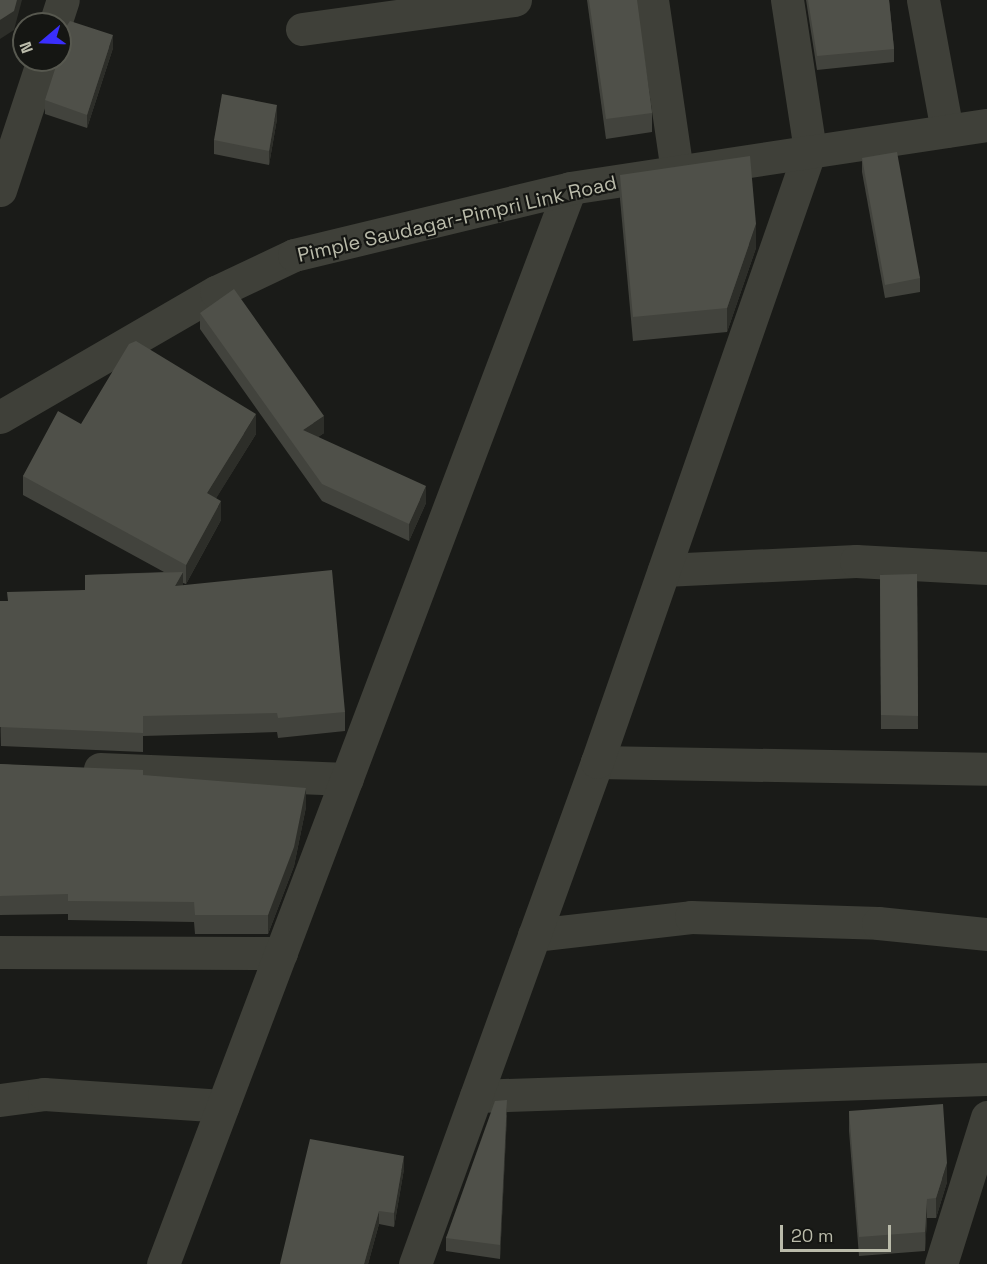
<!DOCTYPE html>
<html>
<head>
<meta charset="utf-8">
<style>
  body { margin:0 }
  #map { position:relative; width:987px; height:1264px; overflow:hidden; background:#1a1b18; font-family:"Space Grotesk",sans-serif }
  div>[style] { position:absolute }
  .minor>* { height:33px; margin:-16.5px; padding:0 16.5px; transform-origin:16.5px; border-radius:16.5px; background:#3f4039 }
  .tertiary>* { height:33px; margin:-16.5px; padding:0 16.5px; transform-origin:16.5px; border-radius:16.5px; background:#3f4039 }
  .wall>* { inset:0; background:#42433d }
  .shaded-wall>* { inset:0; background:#2d2e29 }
  .building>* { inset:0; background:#4f5049 }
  span { translate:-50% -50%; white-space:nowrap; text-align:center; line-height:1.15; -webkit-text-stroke:4.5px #151613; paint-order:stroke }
  .street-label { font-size:20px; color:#babbaa }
  .north { position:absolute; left:12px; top:12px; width:60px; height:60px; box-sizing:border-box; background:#151613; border:2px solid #57584f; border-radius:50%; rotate:251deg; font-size:16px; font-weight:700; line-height:24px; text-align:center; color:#babbaa }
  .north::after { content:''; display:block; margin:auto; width:21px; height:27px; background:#3a2efd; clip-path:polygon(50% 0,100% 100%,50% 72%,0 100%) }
  .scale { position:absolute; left:780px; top:1225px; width:111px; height:27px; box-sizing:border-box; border:3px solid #babbaa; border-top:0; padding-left:8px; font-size:18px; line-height:21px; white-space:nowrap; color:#babbaa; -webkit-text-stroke:4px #151613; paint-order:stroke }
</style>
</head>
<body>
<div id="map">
  <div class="minor">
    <div style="left:652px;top:0;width:173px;rotate:81.7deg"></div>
    <div style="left:923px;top:0;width:133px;rotate:79.6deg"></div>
    <div style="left:55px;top:24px;width:25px;rotate:-72deg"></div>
    <div style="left:302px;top:29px;width:215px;rotate:-7.8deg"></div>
    <div style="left:0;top:190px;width:137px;rotate:-71.7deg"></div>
    <div style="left:664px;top:570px;width:192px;rotate:-2.7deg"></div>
    <div style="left:856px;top:561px;width:131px;rotate:3.1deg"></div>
    <div style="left:597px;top:762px;width:390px;rotate:1deg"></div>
    <div style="left:100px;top:769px;width:247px;rotate:2.3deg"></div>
    <div style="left:534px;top:935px;width:158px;rotate:-6.5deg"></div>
    <div style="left:691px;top:917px;width:187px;rotate:1.8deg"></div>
    <div style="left:878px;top:923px;width:110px;rotate:5.8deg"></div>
    <div style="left:0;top:952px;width:281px;rotate:0.2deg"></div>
    <div style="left:476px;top:1096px;width:511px;rotate:-1.91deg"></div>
    <div style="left:0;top:1100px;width:44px;rotate:-7.8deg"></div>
    <div style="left:44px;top:1094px;width:179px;rotate:3.8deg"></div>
    <div style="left:163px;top:1264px;width:1150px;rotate:-69.28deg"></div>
    <div style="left:415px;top:1264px;width:534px;rotate:-70.07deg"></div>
    <div style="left:597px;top:762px;width:648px;rotate:-70.81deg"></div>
    <div style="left:810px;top:150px;width:152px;rotate:-98.7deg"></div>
    <div style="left:941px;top:1264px;width:154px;rotate:-72.6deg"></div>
  </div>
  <div class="tertiary">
    <div style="left:0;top:417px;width:250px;rotate:-30.1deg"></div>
    <div style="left:216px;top:292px;width:86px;rotate:-25.4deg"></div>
    <div style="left:294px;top:255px;width:284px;rotate:-13.6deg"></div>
    <div style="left:570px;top:188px;width:422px;rotate:-8.6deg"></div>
  </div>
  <div class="wall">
    <div style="clip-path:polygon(587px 0,637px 0,652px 113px,652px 132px,606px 139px)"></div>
    <div style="clip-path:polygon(806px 0,889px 0,894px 49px,894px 62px,817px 70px)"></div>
    <div style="clip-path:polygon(60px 36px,113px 48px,87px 128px,45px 114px,45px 100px,60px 60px)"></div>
    <div style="clip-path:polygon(277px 119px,269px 165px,214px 154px,214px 140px)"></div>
    <div style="clip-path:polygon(862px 158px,920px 278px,920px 292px,885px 298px,862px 172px)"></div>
    <div style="clip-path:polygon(620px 175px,756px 248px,727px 332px,633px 341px,620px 199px)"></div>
    <div style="clip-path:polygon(200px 313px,324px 433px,318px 437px,426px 503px,409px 541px,322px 501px,200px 329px)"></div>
    <div style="clip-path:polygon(81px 424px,256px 434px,216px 498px,221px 520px,186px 584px,183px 583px,183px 586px,345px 712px,345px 731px,278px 738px,277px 732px,143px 736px,143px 752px,1px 746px,0 601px,7px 601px,85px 590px,85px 575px,164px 572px,23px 495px,23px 476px)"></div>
    <div style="clip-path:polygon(917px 574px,918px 729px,881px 729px,880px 575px)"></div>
    <div style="clip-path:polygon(0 764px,143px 775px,306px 807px,294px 866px,268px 934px,195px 934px,194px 922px,68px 920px,68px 914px,0 915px)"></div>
    <div style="clip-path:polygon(849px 1111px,947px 1182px,936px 1218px,927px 1218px,925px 1251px,859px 1256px,849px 1131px)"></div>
    <div style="clip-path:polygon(507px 1114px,500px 1259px,446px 1251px,446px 1238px)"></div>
    <div style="clip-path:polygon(404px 1169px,394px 1227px,379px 1224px,368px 1264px,280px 1264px)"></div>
  </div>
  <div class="shaded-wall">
    <div style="clip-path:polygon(17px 0,22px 0,14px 30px,0 39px,0 20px)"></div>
    <div style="clip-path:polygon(113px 35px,113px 48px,87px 128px,87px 115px)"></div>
    <div style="clip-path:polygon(277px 105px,277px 119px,269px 165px,269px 151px)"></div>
    <div style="clip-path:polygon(756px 224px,756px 248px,727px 332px,727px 308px)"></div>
    <div style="clip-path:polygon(256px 414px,256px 434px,207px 513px,207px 493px)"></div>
    <div style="clip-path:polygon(324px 416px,324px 433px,303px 447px,303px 430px)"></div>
    <div style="clip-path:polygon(426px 486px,426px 503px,409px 541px,409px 524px)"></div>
    <div style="clip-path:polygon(221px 501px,221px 520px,186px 584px,186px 565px)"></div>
    <div style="clip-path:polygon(183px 572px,183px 591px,175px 586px)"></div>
    <div style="clip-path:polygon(0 727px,1px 727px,0 747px)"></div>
    <div style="clip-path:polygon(306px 788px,306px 807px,294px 866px,268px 934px,268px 915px)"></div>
    <div style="clip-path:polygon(507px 1100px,507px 1114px,500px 1259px,500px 1245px)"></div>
    <div style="clip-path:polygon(404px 1156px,404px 1169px,394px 1227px,394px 1213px)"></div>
    <div style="clip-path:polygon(947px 1163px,947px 1182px,936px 1218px,936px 1198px)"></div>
    <div style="clip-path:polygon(927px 1199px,927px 1218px,925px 1251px,925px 1232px)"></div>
    <div style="clip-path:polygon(379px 1211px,379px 1224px,368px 1264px,364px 1264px)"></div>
  </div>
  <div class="building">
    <div style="clip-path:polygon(0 0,17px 0,14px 11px,0 20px)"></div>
    <div style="clip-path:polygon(589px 0,637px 0,652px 113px,606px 119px)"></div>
    <div style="clip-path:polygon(808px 0,889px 0,894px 49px,817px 56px)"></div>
    <div style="clip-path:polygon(70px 21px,113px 35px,87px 115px,45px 100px,58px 60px,60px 60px,61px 52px,60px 36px)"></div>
    <div style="clip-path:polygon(222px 94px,277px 105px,269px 151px,214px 140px)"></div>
    <div style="clip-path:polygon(897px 152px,920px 278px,885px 285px,862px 158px)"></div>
    <div style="clip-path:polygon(750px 156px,756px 224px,727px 308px,633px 317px,620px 175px)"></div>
    <div style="clip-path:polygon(234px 289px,324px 416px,303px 430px,426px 486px,409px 524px,322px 484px,200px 313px)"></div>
    <div style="clip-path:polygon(136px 341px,256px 414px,207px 493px,221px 501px,186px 565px,23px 476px,58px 411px,81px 424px,129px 344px)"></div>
    <div style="clip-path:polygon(332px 570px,345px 712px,278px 718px,277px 713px,143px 716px,143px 733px,0 727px,0 601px,8px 601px,7px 592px,85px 590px,85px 575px,183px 572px,175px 586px)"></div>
    <div style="clip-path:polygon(917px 574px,918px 716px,881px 715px,880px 575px)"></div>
    <div style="clip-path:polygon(0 764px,143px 770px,143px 775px,306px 788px,294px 847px,268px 915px,195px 915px,194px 902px,68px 901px,68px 894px,0 896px)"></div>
    <div style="clip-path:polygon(507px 1100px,500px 1245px,446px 1238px,495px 1101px)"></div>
    <div style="clip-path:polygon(943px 1104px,947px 1163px,936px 1198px,927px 1199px,925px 1232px,859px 1237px,849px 1111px)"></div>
    <div style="clip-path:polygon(310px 1139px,404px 1156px,394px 1213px,379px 1211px,364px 1264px,280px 1264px)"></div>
  </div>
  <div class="street-label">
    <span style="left:457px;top:219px;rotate:-13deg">Pimple Saudagar-Pimpri Link Road</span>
  </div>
  <div class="north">N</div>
  <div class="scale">20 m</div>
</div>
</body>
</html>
